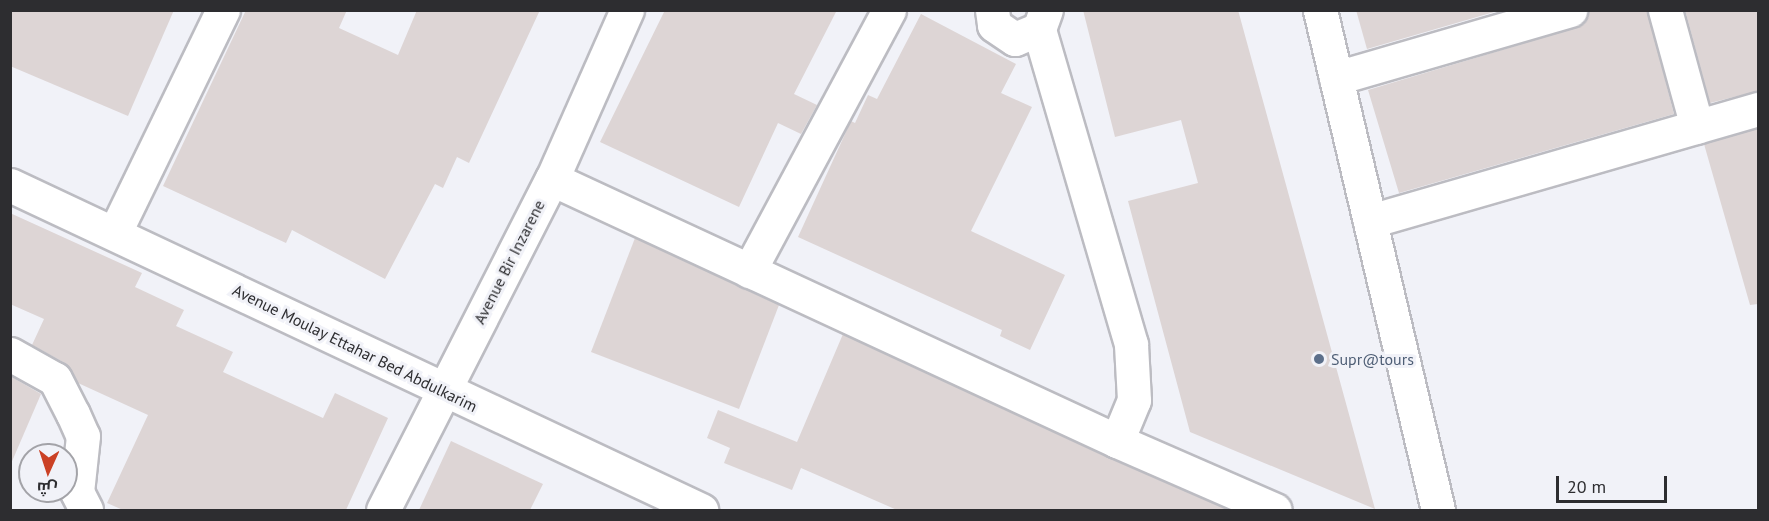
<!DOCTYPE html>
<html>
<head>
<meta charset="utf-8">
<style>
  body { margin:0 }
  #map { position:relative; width:1769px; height:521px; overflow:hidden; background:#f1f2f8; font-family:"PT Sans",Cairo,sans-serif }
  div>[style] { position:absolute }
  .building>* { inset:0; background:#ddd5d5 }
  .roads { filter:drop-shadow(2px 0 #bcbcc2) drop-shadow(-2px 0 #bcbcc2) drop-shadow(0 2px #bcbcc2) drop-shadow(0 -2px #bcbcc2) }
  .minor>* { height:33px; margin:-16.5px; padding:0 16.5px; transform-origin:16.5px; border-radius:16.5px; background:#fff }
  .dots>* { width:16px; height:16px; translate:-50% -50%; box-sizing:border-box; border:3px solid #f1f2f8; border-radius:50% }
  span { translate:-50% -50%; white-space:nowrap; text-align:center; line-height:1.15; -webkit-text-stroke:6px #f1f2f8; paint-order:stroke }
  .street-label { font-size:16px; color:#2d2d30 }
  .service-label { font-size:16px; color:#4e5e75 }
  .left { translate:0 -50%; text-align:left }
  .frame { position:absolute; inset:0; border:12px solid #2d2d30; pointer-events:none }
  .north { position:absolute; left:18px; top:443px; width:60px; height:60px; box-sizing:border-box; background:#f1f2f8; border:2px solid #a3a3a8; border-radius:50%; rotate:183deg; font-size:16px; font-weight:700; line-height:24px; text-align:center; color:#2d2d30 }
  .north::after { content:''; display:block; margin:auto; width:21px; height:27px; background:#cb4125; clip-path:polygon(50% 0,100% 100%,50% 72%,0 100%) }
  .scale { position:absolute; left:1556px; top:476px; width:111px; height:27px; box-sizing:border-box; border:3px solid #2d2d30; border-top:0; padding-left:8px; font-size:18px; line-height:21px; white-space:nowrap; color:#2d2d30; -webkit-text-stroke:4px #f1f2f8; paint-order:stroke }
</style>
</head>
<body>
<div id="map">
  <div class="building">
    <div style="clip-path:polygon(10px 10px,174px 10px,128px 116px,10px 66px)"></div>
    <div style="clip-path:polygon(246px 10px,347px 10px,339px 28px,398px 55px,417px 10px,540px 10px,469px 163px,457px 157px,443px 188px,435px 184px,385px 279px,292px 230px,286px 243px,163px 186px)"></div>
    <div style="clip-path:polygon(665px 10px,837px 10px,794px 94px,817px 105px,801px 134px,778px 123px,739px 207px,600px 142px)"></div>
    <div style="clip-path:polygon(1083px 10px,1238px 10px,1375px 509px,1190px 432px,1128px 201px,1198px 183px,1181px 120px,1115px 137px)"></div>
    <div style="clip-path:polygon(1356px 10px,1501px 10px,1367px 49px)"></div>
    <div style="clip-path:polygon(1588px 10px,1647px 10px,1674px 114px,1399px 193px,1368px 90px,1575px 28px)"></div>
    <div style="clip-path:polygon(1685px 10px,1758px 10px,1758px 91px,1710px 103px)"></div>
    <div style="clip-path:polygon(921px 14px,1016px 64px,1001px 93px,1032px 107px,971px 231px,1065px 275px,1030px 350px,1000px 336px,1002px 330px,798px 237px,851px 121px,855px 123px,868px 95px,877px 99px)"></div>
    <div style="clip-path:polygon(1758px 128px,1758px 304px,1750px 305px,1704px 144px)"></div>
    <div style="clip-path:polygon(10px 213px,142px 273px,135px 287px,184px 310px,176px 326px,233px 352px,223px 372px,323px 418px,335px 393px,388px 418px,346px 510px,123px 510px,107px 503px,148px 415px,78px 383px,65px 363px,32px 345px,44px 319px,10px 304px)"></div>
    <div style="clip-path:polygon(635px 238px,779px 305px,739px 409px,591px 352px)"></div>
    <div style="clip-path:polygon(843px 334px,1109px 458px,1229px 510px,897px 510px,801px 468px,792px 490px,724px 463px,730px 448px,707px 438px,718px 410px,797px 442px)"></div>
    <div style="clip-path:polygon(10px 376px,41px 394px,10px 466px)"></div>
    <div style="clip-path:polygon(451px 441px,543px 484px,530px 510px,419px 510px)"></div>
  </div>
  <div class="roads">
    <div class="minor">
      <div style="left:992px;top:10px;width:15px;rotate:82deg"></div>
      <div style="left:994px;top:25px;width:25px;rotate:34deg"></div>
      <div style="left:1015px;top:39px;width:26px;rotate:-23deg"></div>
      <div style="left:1039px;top:29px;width:20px;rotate:-70deg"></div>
      <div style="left:1320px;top:10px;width:514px;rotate:76.72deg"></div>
      <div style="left:1665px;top:10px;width:121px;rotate:74.7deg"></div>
      <div style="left:1336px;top:78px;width:244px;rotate:-16.2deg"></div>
      <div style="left:552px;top:179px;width:623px;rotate:24.88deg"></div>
      <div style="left:1117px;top:441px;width:44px;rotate:-67.5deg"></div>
      <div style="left:1134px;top:400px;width:56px;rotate:-93.1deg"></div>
      <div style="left:1131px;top:344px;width:328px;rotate:-106.3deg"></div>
      <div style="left:10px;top:185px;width:764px;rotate:25.19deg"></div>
      <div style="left:1370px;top:221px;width:404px;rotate:-16.1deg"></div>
      <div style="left:115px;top:232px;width:247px;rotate:-64.1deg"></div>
      <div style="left:749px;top:271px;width:296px;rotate:-61.8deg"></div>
      <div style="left:10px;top:354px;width:51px;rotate:29.1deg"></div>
      <div style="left:55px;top:379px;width:39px;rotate:63deg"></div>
      <div style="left:73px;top:414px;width:24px;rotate:66deg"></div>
      <div style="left:83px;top:436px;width:56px;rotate:96.1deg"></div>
      <div style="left:77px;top:492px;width:20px;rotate:63deg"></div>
      <div style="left:1117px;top:441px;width:172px;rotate:23.6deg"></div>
      <div style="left:383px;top:510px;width:372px;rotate:-63deg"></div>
      <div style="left:552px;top:179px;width:185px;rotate:-66.1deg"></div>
    </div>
  </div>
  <div class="dots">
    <div style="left:1319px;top:359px;background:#5c6f8a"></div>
  </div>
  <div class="street-label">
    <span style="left:509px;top:262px;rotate:-63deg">Avenue Bir Inzarene</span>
    <span style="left:355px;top:348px;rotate:26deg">Avenue Moulay Ettahar Bed Abdulkarim</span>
  </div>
  <div class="service-label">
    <span class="left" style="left:1331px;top:359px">Supr@tours</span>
  </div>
  <div class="frame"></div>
  <div class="north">ش</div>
  <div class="scale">20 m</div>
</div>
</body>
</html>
